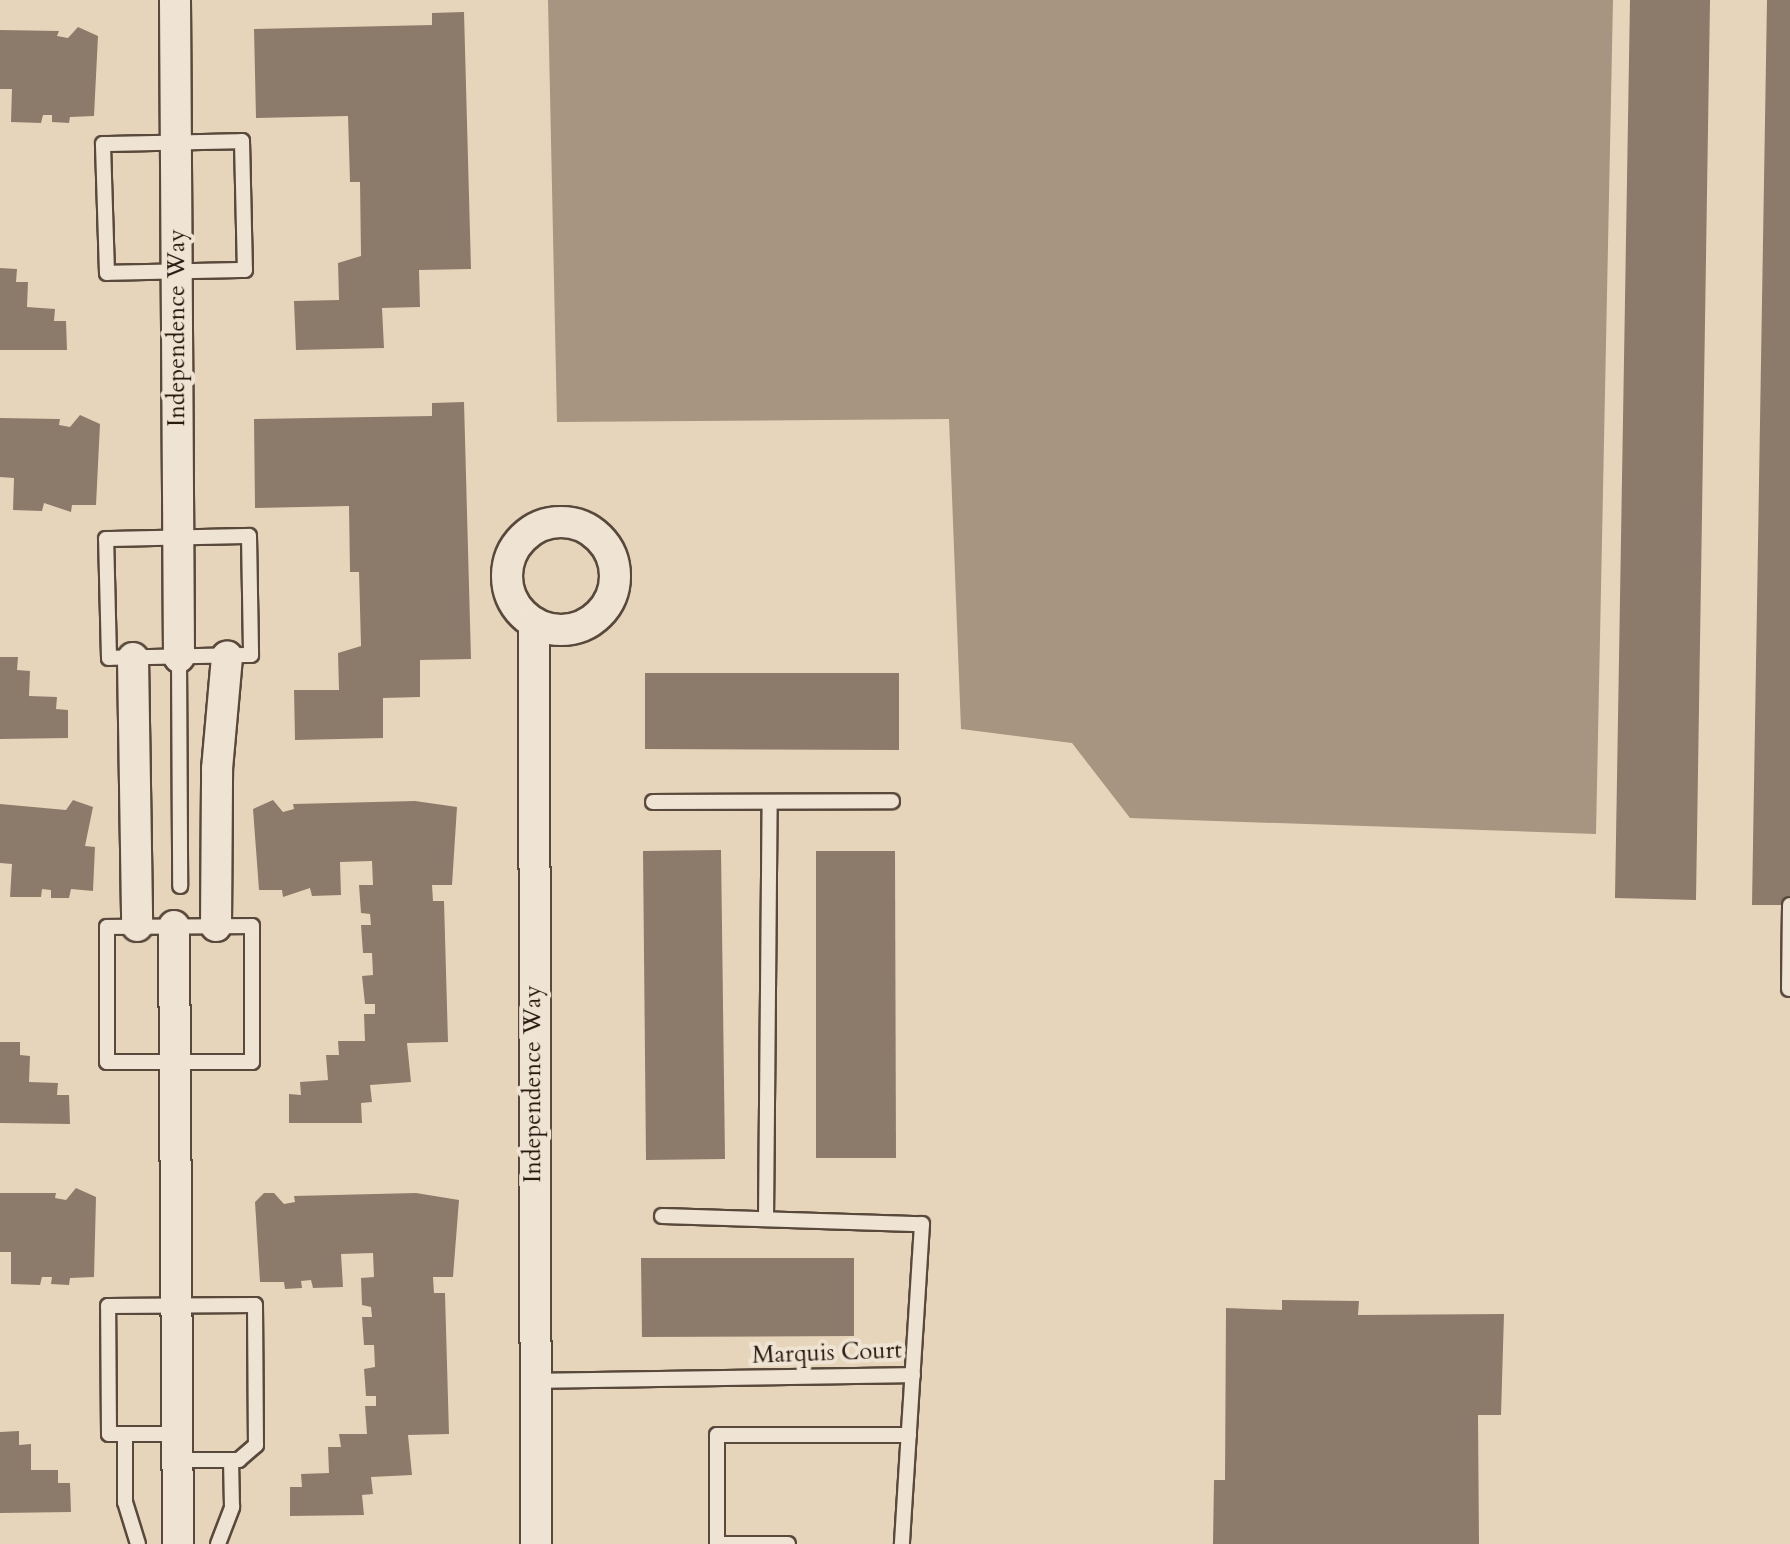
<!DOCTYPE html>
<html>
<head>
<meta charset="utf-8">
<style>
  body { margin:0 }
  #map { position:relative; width:1790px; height:1544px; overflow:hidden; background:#e7d5bb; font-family:Cardo,serif }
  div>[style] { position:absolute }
  .water>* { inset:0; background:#a79582 }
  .building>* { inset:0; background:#8c7b6a }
  .roads { filter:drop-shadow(2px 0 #59493c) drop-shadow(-2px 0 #59493c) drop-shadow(0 2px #59493c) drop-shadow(0 -2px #59493c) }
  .lane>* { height:14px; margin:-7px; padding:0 7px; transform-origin:7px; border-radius:7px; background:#efe4d3 }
  .street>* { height:30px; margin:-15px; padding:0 15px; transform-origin:15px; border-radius:15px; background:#efe4d3 }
  .street>.ring { margin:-15px; padding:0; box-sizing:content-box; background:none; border:30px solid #efe4d3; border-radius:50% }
  span { translate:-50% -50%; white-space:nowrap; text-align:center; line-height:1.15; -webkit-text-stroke:8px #efe4d3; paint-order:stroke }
  .street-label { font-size:24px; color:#2a1a12 }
</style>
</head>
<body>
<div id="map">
  <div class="water">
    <div style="clip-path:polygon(548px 0,1613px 0,1596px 834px,1130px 818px,1072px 743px,961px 729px,949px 419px,557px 422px)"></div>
  </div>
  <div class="building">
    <div style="clip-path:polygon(1630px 0,1710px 0,1696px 900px,1615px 898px)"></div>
    <div style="clip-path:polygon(1767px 0,1790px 0,1790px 905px,1752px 905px)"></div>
    <div style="clip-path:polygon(464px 12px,471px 269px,419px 270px,420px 307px,382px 308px,384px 348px,296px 350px,294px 301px,339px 300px,338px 263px,361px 256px,360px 182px,350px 182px,348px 116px,256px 118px,254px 29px,432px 25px,432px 13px)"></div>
    <div style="clip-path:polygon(78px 27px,98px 36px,94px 116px,70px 117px,69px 123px,52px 122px,52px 115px,43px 115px,41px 123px,11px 122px,12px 89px,0 89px,0 30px,59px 31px,57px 36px,68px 38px)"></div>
    <div style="clip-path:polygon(0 268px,17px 269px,16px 282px,28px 282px,27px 307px,55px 309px,54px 321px,66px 321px,67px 350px,0 350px)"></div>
    <div style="clip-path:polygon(464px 402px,471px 659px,420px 660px,420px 697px,383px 698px,383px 738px,295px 740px,294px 690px,339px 690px,338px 653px,361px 646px,359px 572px,350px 572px,349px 506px,255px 508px,254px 419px,432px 416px,432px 403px)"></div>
    <div style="clip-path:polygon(80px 415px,100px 424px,96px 505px,72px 505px,71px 512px,44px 503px,42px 511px,13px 510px,14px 478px,0 477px,0 418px,60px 419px,59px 425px,70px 427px)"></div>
    <div style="clip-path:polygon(0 657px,18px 657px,17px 670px,30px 671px,29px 696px,57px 697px,56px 709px,68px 710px,68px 738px,0 739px)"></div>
    <div style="clip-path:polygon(645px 673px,899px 673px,899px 750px,645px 749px)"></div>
    <div style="clip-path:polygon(73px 800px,93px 807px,85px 846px,95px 847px,93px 891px,71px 889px,69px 898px,51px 898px,51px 890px,42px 889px,41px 897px,10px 897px,12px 864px,0 863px,0 804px,66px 810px)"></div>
    <div style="clip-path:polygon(273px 800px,283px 812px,294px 809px,293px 804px,415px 801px,457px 807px,452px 885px,432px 885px,433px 901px,444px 901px,448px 1042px,407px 1043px,411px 1082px,370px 1085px,372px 1102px,361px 1103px,362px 1123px,289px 1123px,289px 1094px,301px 1095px,300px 1082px,328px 1080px,326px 1055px,339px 1055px,338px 1041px,365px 1041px,364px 1014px,375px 1014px,375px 1004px,365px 1004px,362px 976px,373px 975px,372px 953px,363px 953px,361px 925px,371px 925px,370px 914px,361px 913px,359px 885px,373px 885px,372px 861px,340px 862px,341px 895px,312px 896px,310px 888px,283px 897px,282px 890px,259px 890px,253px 809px)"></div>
    <div style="clip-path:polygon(721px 850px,725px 1159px,646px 1160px,643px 851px)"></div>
    <div style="clip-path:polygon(816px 851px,895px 851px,896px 1158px,816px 1158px)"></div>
    <div style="clip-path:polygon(0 1042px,20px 1042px,20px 1055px,30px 1056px,29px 1082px,58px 1083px,57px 1095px,69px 1095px,70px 1124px,0 1123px)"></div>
    <div style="clip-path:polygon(76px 1188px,96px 1197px,94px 1277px,70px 1278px,69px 1285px,51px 1284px,52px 1277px,42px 1277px,40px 1285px,11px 1284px,11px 1252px,0 1252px,0 1193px,56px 1193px,55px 1198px,66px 1200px)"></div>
    <div style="clip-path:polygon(264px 1193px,274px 1193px,284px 1204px,295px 1202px,294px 1196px,416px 1193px,459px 1200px,453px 1277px,433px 1277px,434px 1293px,445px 1293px,449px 1434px,408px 1435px,412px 1475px,371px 1477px,373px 1494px,362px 1495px,364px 1515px,290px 1516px,290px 1487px,302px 1487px,301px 1474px,329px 1473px,328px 1447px,341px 1447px,339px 1434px,367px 1434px,365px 1406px,376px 1406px,376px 1396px,366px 1396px,364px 1369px,375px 1367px,374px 1345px,364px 1345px,362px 1317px,372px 1317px,371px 1307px,362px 1305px,361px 1278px,374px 1277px,373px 1253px,341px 1254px,343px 1287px,313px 1288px,311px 1280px,301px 1281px,302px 1288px,285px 1289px,284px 1282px,260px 1282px,255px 1202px)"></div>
    <div style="clip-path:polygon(641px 1258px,854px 1258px,854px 1336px,642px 1337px)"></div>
    <div style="clip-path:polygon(1282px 1300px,1359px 1301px,1358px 1315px,1504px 1314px,1501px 1415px,1478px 1415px,1479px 1544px,1213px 1544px,1214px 1480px,1225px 1480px,1226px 1308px,1282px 1310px)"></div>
    <div style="clip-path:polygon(19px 1431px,19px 1445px,31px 1444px,31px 1470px,58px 1470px,58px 1483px,70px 1483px,71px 1512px,0 1513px,0 1432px)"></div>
  </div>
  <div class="roads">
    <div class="lane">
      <div style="left:242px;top:141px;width:129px;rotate:88.7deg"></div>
      <div style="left:245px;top:270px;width:138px;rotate:178.8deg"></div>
      <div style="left:107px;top:273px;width:129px;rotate:-91.8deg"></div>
      <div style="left:103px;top:144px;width:139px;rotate:-1.2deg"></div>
      <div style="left:249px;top:536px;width:119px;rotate:89deg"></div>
      <div style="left:251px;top:655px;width:142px;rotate:178.8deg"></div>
      <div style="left:109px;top:658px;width:119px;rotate:-91.4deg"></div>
      <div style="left:106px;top:539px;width:143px;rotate:-1.2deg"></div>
      <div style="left:179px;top:657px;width:229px;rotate:89.7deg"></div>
      <div style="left:653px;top:802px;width:239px;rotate:-0.2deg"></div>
      <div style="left:252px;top:926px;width:136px;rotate:90deg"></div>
      <div style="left:252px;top:1062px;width:145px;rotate:180deg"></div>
      <div style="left:107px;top:1062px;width:135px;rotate:-90deg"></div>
      <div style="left:107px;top:927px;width:145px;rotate:-0.4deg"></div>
      <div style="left:1789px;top:989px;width:84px;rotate:-89.3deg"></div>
      <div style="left:662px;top:1216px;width:260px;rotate:1.8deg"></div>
      <div style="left:922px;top:1224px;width:321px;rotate:93.6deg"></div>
      <div style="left:766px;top:1219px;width:417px;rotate:-89.5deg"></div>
      <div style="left:535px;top:1381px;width:378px;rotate:-0.9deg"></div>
      <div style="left:177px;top:1434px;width:68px;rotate:180deg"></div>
      <div style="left:109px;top:1434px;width:128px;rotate:-90.4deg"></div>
      <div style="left:108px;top:1306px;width:147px;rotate:-0.4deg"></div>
      <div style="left:255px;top:1305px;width:140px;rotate:89.6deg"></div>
      <div style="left:256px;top:1445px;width:23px;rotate:139deg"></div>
      <div style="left:239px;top:1460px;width:62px;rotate:180deg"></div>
      <div style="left:125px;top:1435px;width:67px;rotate:90deg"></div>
      <div style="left:125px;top:1502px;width:44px;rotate:72.8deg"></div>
      <div style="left:218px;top:1544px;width:40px;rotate:-69deg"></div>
      <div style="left:232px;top:1507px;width:47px;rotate:-91.2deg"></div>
      <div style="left:788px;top:1544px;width:71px;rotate:180deg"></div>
      <div style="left:717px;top:1544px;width:109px;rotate:-90deg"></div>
      <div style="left:717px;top:1435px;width:192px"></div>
    </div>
    <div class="street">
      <div style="left:175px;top:0;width:657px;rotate:89.65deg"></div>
      <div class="ring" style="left:507px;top:522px;width:78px;height:78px"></div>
      <div style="left:534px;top:623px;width:921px;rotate:89.88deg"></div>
      <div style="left:133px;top:658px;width:268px;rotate:89.1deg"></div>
      <div style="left:174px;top:926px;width:618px;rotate:89.63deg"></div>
      <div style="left:216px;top:926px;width:157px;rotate:-89.6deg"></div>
      <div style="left:217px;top:769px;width:113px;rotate:-84.9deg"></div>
    </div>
  </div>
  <div class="street-label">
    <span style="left:177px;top:328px;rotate:-90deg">Independence Way</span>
    <span style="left:533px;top:1084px;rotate:-90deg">Independence Way</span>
    <span style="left:827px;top:1353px;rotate:-2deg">Marquis Court</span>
  </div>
</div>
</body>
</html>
